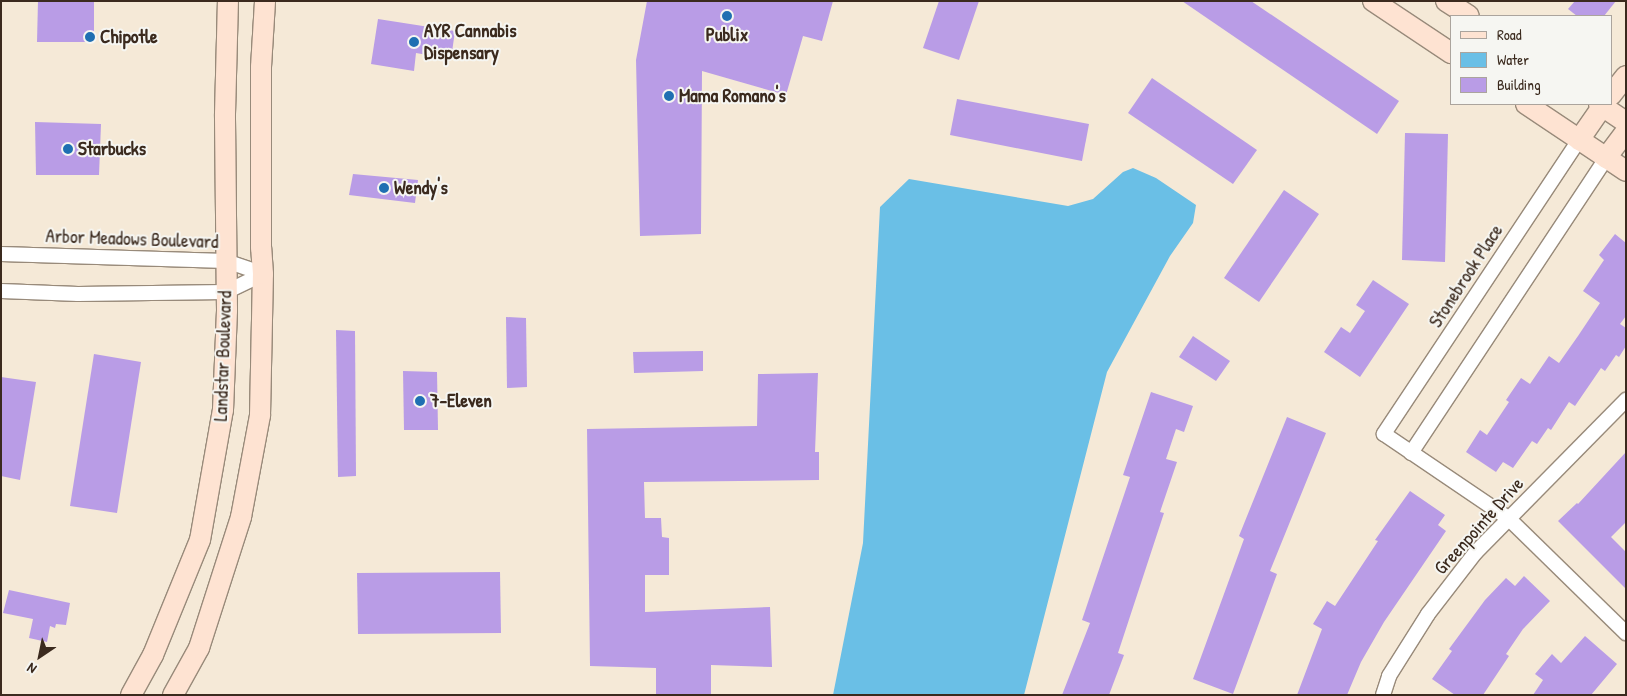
<!DOCTYPE html>
<html>
<head>
<meta charset="utf-8">
<style>
  body { margin:0 }
  #map { position:relative; width:1627px; height:696px; overflow:hidden; background:#f5e9d7; font-family:"Patrick Hand",sans-serif }
  div>[style] { position:absolute }
  .water>* { inset:0; background:#6abfe6 }
  .building>* { inset:0; background:#b99ce6 }
  .roads { filter:drop-shadow(1px 0 #988a7a) drop-shadow(-1px 0 #988a7a) drop-shadow(0 1px #988a7a) drop-shadow(0 -1px #988a7a) }
  .street>* { height:14px; margin:-7px; padding:0 7px; transform-origin:7px; border-radius:7px; background:#fff }
  .secondary>* { height:20px; margin:-10px; padding:0 10px; transform-origin:10px; border-radius:10px; background:#fee3d2 }
  .dots>* { width:14px; height:14px; translate:-50% -50%; box-sizing:border-box; border:2px solid #f6f6f2; border-radius:50% }
  span { translate:-50% -50%; white-space:nowrap; text-align:center; line-height:1.15; -webkit-text-stroke:4px #f6f6f2; paint-order:stroke }
  .poi-label { font-size:19px; color:#3b2a1e; font-weight:700 }
  .left { translate:0 -50%; text-align:left }
  .street-label { font-size:19px; color:#3b2a1e }
  .frame { position:absolute; inset:0; border:2px solid #3b2a1e; pointer-events:none }
  .legend { position:absolute; left:1450px; top:15px; width:162px; height:90px; box-sizing:border-box; background:#f6f6f2; border:1px solid #aba49d; margin:0; padding:6px 9px; list-style:none; font-size:15px; color:#3b2a1e }
  .legend li { display:flex; align-items:center; gap:10px; height:25px }
  .legend b { width:25px; border:1px solid #aba49d }
  .north { position:absolute; left:15px; top:631px; width:50px; height:50px; -webkit-text-stroke:4px #f6f6f2; paint-order:stroke; rotate:214deg; font-size:14px; font-weight:700; line-height:20px; text-align:center; color:#3b2a1e }
  .north::after { content:''; display:block; margin:auto; width:18px; height:22px; background:#3b2a1e; clip-path:polygon(50% 0,100% 100%,50% 72%,0 100%) }
</style>
</head>
<body>
<div id="map">
  <div class="water">
    <div style="clip-path:polygon(1133px 168px,1156px 178px,1196px 205px,1193px 223px,1170px 256px,1107px 372px,1024px 695px,833px 695px,863px 543px,880px 207px,909px 179px,1068px 206px,1093px 199px,1123px 172px)"></div>
  </div>
  <div class="building">
    <div style="clip-path:polygon(38px 1px,94px 1px,94px 42px,37px 42px)"></div>
    <div style="clip-path:polygon(647px 1px,833px 1px,822px 41px,803px 36px,786px 95px,702px 71px,701px 234px,640px 236px,636px 60px)"></div>
    <div style="clip-path:polygon(939px 1px,979px 1px,959px 60px,923px 48px)"></div>
    <div style="clip-path:polygon(1182px 1px,1251px 1px,1399px 101px,1377px 134px)"></div>
    <div style="clip-path:polygon(1575px 1px,1616px 1px,1604px 16px,1577px 16px,1568px 9px)"></div>
    <div style="clip-path:polygon(378px 19px,455px 31px,451px 59px,416px 53px,414px 71px,371px 64px)"></div>
    <div style="clip-path:polygon(1152px 78px,1257px 150px,1233px 184px,1128px 113px)"></div>
    <div style="clip-path:polygon(957px 99px,1089px 124px,1082px 161px,950px 135px)"></div>
    <div style="clip-path:polygon(35px 122px,101px 124px,99px 175px,36px 175px)"></div>
    <div style="clip-path:polygon(1405px 133px,1448px 134px,1445px 262px,1402px 260px)"></div>
    <div style="clip-path:polygon(353px 174px,418px 180px,415px 203px,349px 195px)"></div>
    <div style="clip-path:polygon(1284px 190px,1319px 214px,1259px 302px,1224px 278px)"></div>
    <div style="clip-path:polygon(1615px 234px,1626px 243px,1626px 316px,1620px 324px,1626px 328px,1626px 346px,1619px 357px,1616px 355px,1605px 371px,1601px 368px,1575px 406px,1569px 402px,1551px 430px,1548px 428px,1537px 444px,1532px 441px,1513px 468px,1503px 462px,1496px 472px,1466px 452px,1480px 430px,1487px 435px,1509px 402px,1506px 400px,1521px 378px,1530px 384px,1549px 356px,1559px 363px,1578px 336px,1600px 303px,1583px 291px,1604px 260px,1599px 255px)"></div>
    <div style="clip-path:polygon(1373px 280px,1409px 304px,1360px 377px,1324px 352px,1341px 327px,1350px 333px,1365px 311px,1356px 305px)"></div>
    <div style="clip-path:polygon(506px 317px,526px 318px,527px 387px,507px 388px)"></div>
    <div style="clip-path:polygon(336px 330px,355px 331px,356px 476px,338px 477px)"></div>
    <div style="clip-path:polygon(1193px 336px,1230px 361px,1216px 381px,1179px 357px)"></div>
    <div style="clip-path:polygon(703px 351px,703px 371px,634px 373px,633px 352px)"></div>
    <div style="clip-path:polygon(94px 354px,141px 362px,117px 513px,70px 506px)"></div>
    <div style="clip-path:polygon(403px 371px,437px 372px,438px 430px,404px 430px)"></div>
    <div style="clip-path:polygon(818px 373px,815px 452px,819px 452px,819px 480px,644px 482px,645px 518px,661px 518px,662px 537px,669px 538px,669px 575px,645px 575px,645px 612px,770px 607px,772px 667px,711px 665px,711px 695px,656px 695px,656px 668px,590px 666px,587px 429px,757px 426px,758px 374px)"></div>
    <div style="clip-path:polygon(1px 377px,36px 382px,20px 480px,1px 476px)"></div>
    <div style="clip-path:polygon(1151px 392px,1193px 406px,1184px 432px,1176px 429px,1166px 459px,1177px 462px,1160px 512px,1164px 513px,1118px 653px,1124px 655px,1109px 695px,1062px 695px,1090px 623px,1082px 620px,1130px 477px,1123px 475px)"></div>
    <div style="clip-path:polygon(1287px 417px,1326px 433px,1270px 571px,1277px 574px,1233px 694px,1193px 679px,1244px 539px,1239px 536px)"></div>
    <div style="clip-path:polygon(1626px 452px,1626px 522px,1611px 537px,1626px 552px,1626px 589px,1558px 521px,1577px 503px,1578px 504px)"></div>
    <div style="clip-path:polygon(1410px 491px,1445px 515px,1438px 525px,1446px 531px,1384px 622px,1361px 662px,1347px 695px,1297px 695px,1322px 629px,1313px 624px,1327px 601px,1335px 606px,1378px 541px,1375px 540px)"></div>
    <div style="clip-path:polygon(500px 572px,501px 633px,358px 634px,357px 573px)"></div>
    <div style="clip-path:polygon(1524px 576px,1550px 601px,1523px 629px,1506px 654px,1509px 656px,1483px 695px,1455px 695px,1432px 679px,1452px 651px,1449px 649px,1485px 600px,1506px 578px,1515px 586px)"></div>
    <div style="clip-path:polygon(9px 590px,70px 603px,66px 625px,56px 624px,55px 628px,50px 626px,47px 642px,29px 638px,33px 619px,3px 613px)"></div>
    <div style="clip-path:polygon(1585px 636px,1617px 664px,1591px 695px,1533px 695px,1543px 680px,1535px 674px,1552px 654px,1561px 663px)"></div>
  </div>
  <div class="roads">
    <div class="street">
      <div style="left:1579px;top:140px;width:353px;rotate:123.6deg"></div>
      <div style="left:1384px;top:434px;width:150px;rotate:34.1deg"></div>
      <div style="left:1508px;top:518px;width:165px;rotate:44.3deg"></div>
      <div style="left:1px;top:254px;width:225px;rotate:1.8deg"></div>
      <div style="left:226px;top:261px;width:39px;rotate:19deg"></div>
      <div style="left:1px;top:291px;width:77px;rotate:2.2deg"></div>
      <div style="left:78px;top:294px;width:148px;rotate:-0.8deg"></div>
      <div style="left:226px;top:292px;width:41px;rotate:-25.9deg"></div>
      <div style="left:1411px;top:453px;width:354px;rotate:-56.5deg"></div>
      <div style="left:1383px;top:695px;width:20px;rotate:-72deg"></div>
      <div style="left:1389px;top:676px;width:73px;rotate:-57.8deg"></div>
      <div style="left:1428px;top:614px;width:78px;rotate:-52.3deg"></div>
      <div style="left:1476px;top:552px;width:214px;rotate:-45.4deg"></div>
    </div>
    <div class="secondary">
      <div style="left:1373px;top:1px;width:94px;rotate:33.7deg"></div>
      <div style="left:1446px;top:1px;width:27px;rotate:33deg"></div>
      <div style="left:1611px;top:95px;width:24px;rotate:-52deg"></div>
      <div style="left:1526px;top:104px;width:120px;rotate:33.8deg"></div>
      <div style="left:1599px;top:104px;width:32px;rotate:34deg"></div>
      <div style="left:1579px;top:140px;width:44px;rotate:-55.2deg"></div>
      <div style="left:1606px;top:158px;width:34px;rotate:-53deg"></div>
      <div style="left:131px;top:695px;width:46px;rotate:-61.2deg"></div>
      <div style="left:153px;top:655px;width:124px;rotate:-67.8deg"></div>
      <div style="left:200px;top:540px;width:132px;rotate:-80deg"></div>
      <div style="left:223px;top:410px;width:100px;rotate:-87.7deg"></div>
      <div style="left:227px;top:310px;width:196px;rotate:-90.6deg"></div>
      <div style="left:225px;top:114px;width:113px;rotate:-88.5deg"></div>
      <div style="left:173px;top:695px;width:54px;rotate:-61deg"></div>
      <div style="left:199px;top:648px;width:138px;rotate:-72.2deg"></div>
      <div style="left:241px;top:517px;width:104px;rotate:-79.4deg"></div>
      <div style="left:260px;top:415px;width:141px;rotate:-88.8deg"></div>
      <div style="left:263px;top:274px;width:26px;rotate:-94deg"></div>
      <div style="left:261px;top:248px;width:181px;rotate:-90deg"></div>
      <div style="left:261px;top:67px;width:66px;rotate:-86.5deg"></div>
    </div>
  </div>
  <div class="dots">
    <div style="left:727px;top:16px;background:#1f6fb2"></div>
    <div style="left:90px;top:37px;background:#1f6fb2"></div>
    <div style="left:414px;top:42px;background:#1f6fb2"></div>
    <div style="left:669px;top:96px;background:#1f6fb2"></div>
    <div style="left:68px;top:149px;background:#1f6fb2"></div>
    <div style="left:384px;top:188px;background:#1f6fb2"></div>
    <div style="left:420px;top:401px;background:#1f6fb2"></div>
  </div>
  <div class="poi-label">
    <span class="left" style="left:424px;top:42px">AYR Cannabis<br>Dispensary</span>
    <span style="left:727px;top:35px">Publix</span>
    <span class="left" style="left:100px;top:37px">Chipotle</span>
    <span class="left" style="left:679px;top:96px">Mama Romano's</span>
    <span class="left" style="left:78px;top:149px">Starbucks</span>
    <span class="left" style="left:394px;top:188px">Wendy's</span>
    <span class="left" style="left:430px;top:401px">7-Eleven</span>
  </div>
  <div class="street-label">
    <span style="left:132px;top:239px;rotate:2deg">Arbor Meadows Boulevard</span>
    <span style="left:1466px;top:276px;rotate:-57deg">Stonebrook Place</span>
    <span style="left:223px;top:356px;rotate:-88deg">Landstar Boulevard</span>
    <span style="left:1479px;top:526px;rotate:-48deg">Greenpointe Drive</span>
  </div>
  <div class="frame"></div>
  <ul class="legend">
  <li><b style="height:6px;background:#fee3d2"></b>Road</li>
  <li><b style="height:14px;background:#6abfe6"></b>Water</li>
  <li><b style="height:14px;background:#b99ce6"></b>Building</li>
  </ul>
  <div class="north">N</div>
</div>
</body>
</html>
